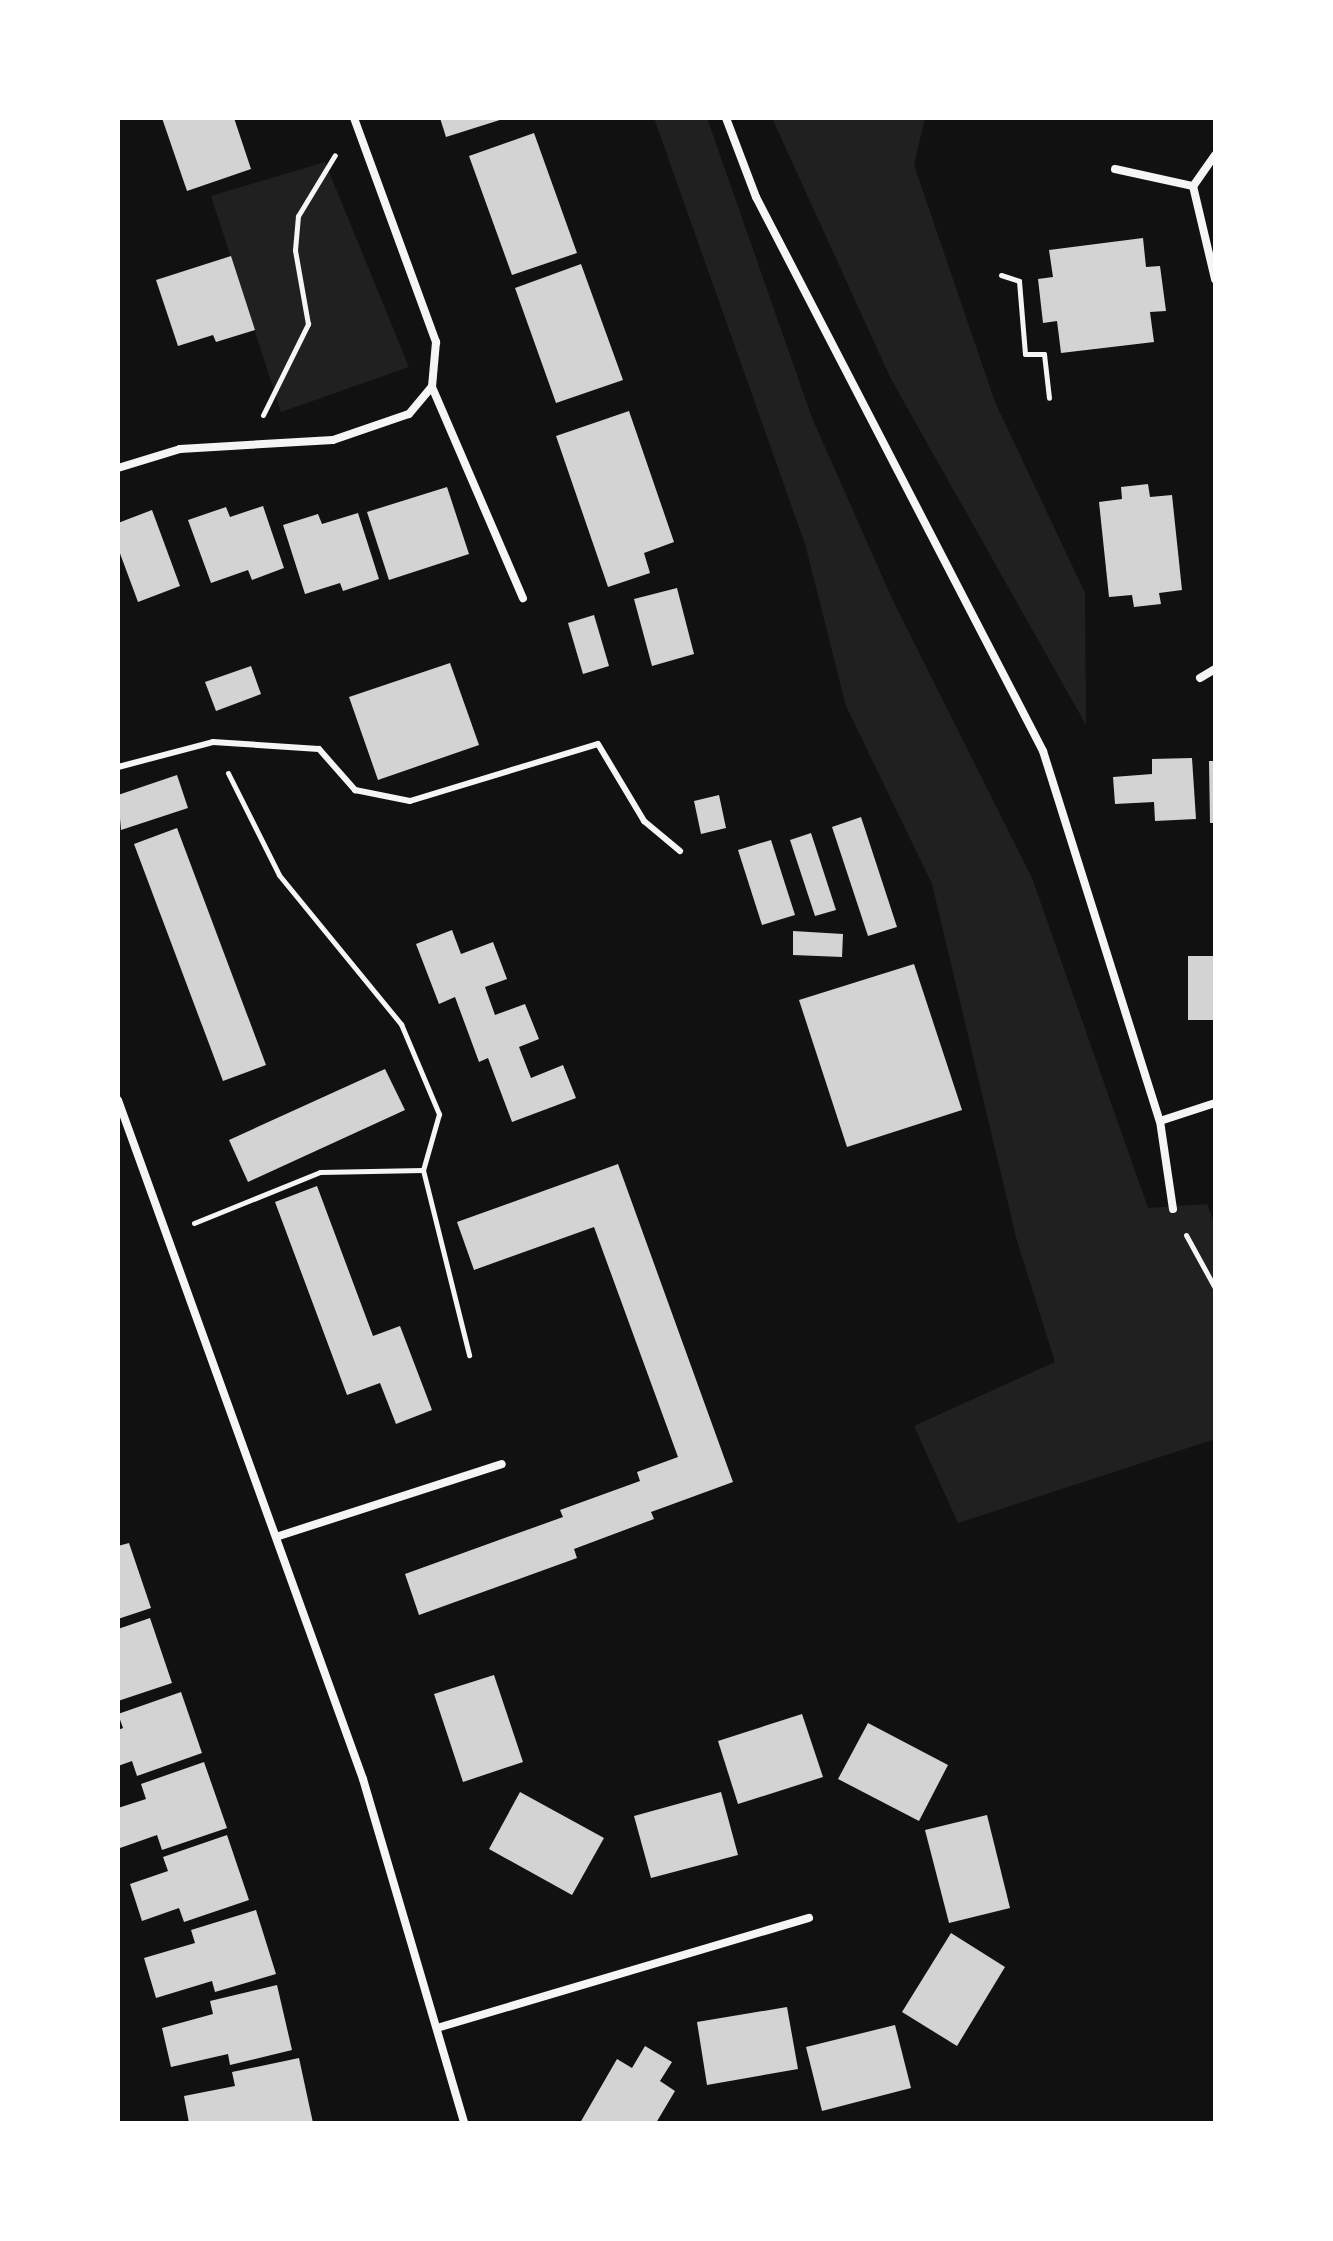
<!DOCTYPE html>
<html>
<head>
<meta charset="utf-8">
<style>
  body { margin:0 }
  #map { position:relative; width:1333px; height:2241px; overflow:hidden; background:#111; font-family:"Golos Text",sans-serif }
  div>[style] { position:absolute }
  .green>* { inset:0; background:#202020 }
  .building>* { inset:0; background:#d3d3d3 }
  .path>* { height:5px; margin:-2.5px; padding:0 2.5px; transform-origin:2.5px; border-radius:2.5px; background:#f5f5f5 }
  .service>* { height:6px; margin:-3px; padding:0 3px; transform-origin:3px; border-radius:3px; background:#f5f5f5 }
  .minor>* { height:8px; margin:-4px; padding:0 4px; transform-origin:4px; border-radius:4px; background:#f5f5f5 }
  span { translate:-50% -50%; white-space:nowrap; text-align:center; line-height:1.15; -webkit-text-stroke:6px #fff; paint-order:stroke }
  .frame { position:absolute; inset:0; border:120px solid #fff; pointer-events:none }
</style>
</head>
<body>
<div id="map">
  <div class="green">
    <div style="clip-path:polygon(654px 118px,707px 118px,812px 418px,894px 603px,1032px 878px,1148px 1208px,1207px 1204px,1215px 1225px,1215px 1439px,958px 1523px,914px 1426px,1055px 1362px,1017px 1241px,932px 884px,846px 706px,805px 544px)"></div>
    <div style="clip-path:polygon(772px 118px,925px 118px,914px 165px,995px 402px,1085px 593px,1086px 725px,891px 379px)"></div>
    <div style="clip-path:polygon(325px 162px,409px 367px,281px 412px,211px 196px)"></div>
  </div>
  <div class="building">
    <div style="clip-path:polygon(162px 118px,234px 118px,251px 169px,187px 191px)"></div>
    <div style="clip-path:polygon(440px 118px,503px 118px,503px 119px,446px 137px)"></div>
    <div style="clip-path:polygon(534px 133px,577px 253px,512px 275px,469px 156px)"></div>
    <div style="clip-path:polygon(1143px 238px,1146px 267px,1160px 266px,1166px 311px,1150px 312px,1154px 342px,1061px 353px,1057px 321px,1043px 323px,1038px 279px,1053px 277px,1049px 250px)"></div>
    <div style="clip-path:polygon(231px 256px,255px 330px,216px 342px,213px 335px,178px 346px,156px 280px)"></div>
    <div style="clip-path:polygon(581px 264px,623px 380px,556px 403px,515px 288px)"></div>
    <div style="clip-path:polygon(629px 411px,674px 542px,644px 553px,650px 573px,608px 587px,556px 436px)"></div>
    <div style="clip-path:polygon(1148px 484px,1150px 497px,1172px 495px,1182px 590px,1159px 593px,1161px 604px,1134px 607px,1132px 595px,1109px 597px,1099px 502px,1122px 499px,1121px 487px)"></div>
    <div style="clip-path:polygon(447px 487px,469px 554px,389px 580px,367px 512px)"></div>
    <div style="clip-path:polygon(263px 506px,284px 568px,252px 580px,248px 570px,211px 583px,188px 520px,226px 507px,230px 517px)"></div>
    <div style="clip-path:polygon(152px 510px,180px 586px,138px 602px,118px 548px,118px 523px)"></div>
    <div style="clip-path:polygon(358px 513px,379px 579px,343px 591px,340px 583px,305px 594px,283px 525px,318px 514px,322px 524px)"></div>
    <div style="clip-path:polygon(677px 588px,694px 654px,652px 666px,634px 599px)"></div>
    <div style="clip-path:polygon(594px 615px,609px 666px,583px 674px,568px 623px)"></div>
    <div style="clip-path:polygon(450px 663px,479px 745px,378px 780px,349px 697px)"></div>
    <div style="clip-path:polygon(251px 666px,261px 694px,216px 711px,205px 682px)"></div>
    <div style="clip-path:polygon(1192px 758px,1196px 819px,1155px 821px,1154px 802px,1115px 804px,1113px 777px,1152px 774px,1152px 759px)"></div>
    <div style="clip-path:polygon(1209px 761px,1215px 761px,1215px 823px,1210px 823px)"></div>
    <div style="clip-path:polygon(177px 775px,188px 808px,121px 830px,118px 795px)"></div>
    <div style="clip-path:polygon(719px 795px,726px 828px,701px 834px,694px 801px)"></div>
    <div style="clip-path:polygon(861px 817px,897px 927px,868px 936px,832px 827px)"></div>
    <div style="clip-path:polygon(177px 828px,266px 1065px,223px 1081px,134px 844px)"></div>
    <div style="clip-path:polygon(811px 833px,836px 910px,815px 916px,790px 840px)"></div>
    <div style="clip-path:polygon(771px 840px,795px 915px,762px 925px,738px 850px)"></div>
    <div style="clip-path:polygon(452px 930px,461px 954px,493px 942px,507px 979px,485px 987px,495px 1015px,525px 1004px,539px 1039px,519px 1047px,531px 1078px,563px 1065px,576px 1098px,512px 1122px,488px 1058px,479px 1062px,455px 997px,439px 1004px,416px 944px)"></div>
    <div style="clip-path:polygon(793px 931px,843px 934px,842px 957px,793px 955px)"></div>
    <div style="clip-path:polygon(1188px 956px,1215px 956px,1215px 1020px,1188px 1020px)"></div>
    <div style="clip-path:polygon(914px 964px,962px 1110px,847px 1147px,799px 1000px)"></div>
    <div style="clip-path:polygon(385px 1069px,405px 1110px,248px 1182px,229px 1140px)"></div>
    <div style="clip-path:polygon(618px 1164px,733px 1482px,651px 1512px,654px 1519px,574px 1549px,577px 1558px,419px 1615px,405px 1574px,563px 1517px,560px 1510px,640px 1481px,637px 1472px,678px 1457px,594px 1227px,474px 1270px,457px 1222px)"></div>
    <div style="clip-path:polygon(317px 1186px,373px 1336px,400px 1326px,432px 1410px,396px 1424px,380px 1383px,347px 1395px,275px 1202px)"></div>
    <div style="clip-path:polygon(129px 1543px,151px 1608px,118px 1619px,118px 1546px)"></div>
    <div style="clip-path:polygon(150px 1618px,172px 1683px,118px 1701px,118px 1629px)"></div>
    <div style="clip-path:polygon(494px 1675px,523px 1762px,463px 1782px,434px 1694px)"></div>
    <div style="clip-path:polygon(181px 1692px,202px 1753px,137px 1776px,132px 1761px,118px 1766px,118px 1730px,123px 1728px,118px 1714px)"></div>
    <div style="clip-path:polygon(802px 1714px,823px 1777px,738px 1804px,718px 1741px)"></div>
    <div style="clip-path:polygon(868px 1723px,948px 1765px,919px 1821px,838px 1779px)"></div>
    <div style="clip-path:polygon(204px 1762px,227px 1828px,162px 1850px,157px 1835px,120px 1848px,118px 1808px,146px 1799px,141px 1784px)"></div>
    <div style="clip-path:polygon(520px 1792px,604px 1838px,572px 1895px,489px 1849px)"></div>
    <div style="clip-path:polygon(721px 1792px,738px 1855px,651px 1878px,634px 1816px)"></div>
    <div style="clip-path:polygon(987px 1815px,1010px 1908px,949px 1923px,925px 1830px)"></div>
    <div style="clip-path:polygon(227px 1835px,249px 1900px,184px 1922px,179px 1908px,142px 1921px,130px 1884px,168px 1871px,163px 1857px)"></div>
    <div style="clip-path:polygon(256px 1910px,276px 1974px,215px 1992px,212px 1981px,156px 1998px,144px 1958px,195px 1943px,191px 1930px)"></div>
    <div style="clip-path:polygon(951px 1933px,1005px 1967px,957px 2046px,902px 2012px)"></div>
    <div style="clip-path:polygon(277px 1985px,292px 2050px,230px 2065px,228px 2054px,171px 2067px,162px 2028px,213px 2014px,210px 2001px)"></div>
    <div style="clip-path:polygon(787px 2007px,798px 2069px,707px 2085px,697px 2022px)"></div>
    <div style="clip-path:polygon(895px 2025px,911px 2088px,822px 2111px,806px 2047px)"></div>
    <div style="clip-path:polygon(645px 2046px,672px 2062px,660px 2081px,675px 2091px,656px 2123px,580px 2123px,617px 2059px,632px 2068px)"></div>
    <div style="clip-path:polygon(299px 2058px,313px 2123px,189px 2123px,184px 2096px,235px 2086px,232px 2072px)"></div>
  </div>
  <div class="path">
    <div style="left:1001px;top:275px;width:19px;rotate:18deg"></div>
    <div style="left:1019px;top:281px;width:73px;rotate:85.3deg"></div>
    <div style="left:1025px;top:354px;width:19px"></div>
    <div style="left:1044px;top:354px;width:44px;rotate:83.5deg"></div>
    <div style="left:263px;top:415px;width:102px;rotate:-63.7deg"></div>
    <div style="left:308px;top:324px;width:75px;rotate:-100deg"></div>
    <div style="left:295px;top:250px;width:34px;rotate:-85deg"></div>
    <div style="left:298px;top:216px;width:71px;rotate:-58.8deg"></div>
    <div style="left:228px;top:773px;width:114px;rotate:63.4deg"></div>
    <div style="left:279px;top:875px;width:193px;rotate:50.7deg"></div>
    <div style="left:401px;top:1024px;width:98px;rotate:67.1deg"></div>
    <div style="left:439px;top:1114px;width:58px;rotate:105.9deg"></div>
    <div style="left:194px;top:1223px;width:136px;rotate:-22deg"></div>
    <div style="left:320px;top:1172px;width:103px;rotate:-1.1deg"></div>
    <div style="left:423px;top:1170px;width:191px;rotate:76deg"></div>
    <div style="left:1186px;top:1235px;width:60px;rotate:61.3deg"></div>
  </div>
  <div class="service">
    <div style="left:118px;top:767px;width:98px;rotate:-14.7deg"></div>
    <div style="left:213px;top:742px;width:106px;rotate:3.8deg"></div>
    <div style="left:319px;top:749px;width:55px;rotate:48.7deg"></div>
    <div style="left:355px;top:790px;width:56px;rotate:11.3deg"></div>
    <div style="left:410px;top:801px;width:196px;rotate:-16.9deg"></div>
    <div style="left:598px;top:744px;width:90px;rotate:59.1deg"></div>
    <div style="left:644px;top:821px;width:47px;rotate:39.8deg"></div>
  </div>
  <div class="minor">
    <div style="left:354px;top:118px;width:239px;rotate:69.9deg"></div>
    <div style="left:436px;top:342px;width:45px;rotate:95.1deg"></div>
    <div style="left:432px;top:387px;width:230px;rotate:66.7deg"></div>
    <div style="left:726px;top:118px;width:85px;rotate:69.2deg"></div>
    <div style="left:756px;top:197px;width:624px;rotate:62.61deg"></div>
    <div style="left:1043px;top:751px;width:388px;rotate:72.5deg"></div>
    <div style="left:1160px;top:1121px;width:89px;rotate:81.6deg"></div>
    <div style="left:1215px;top:155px;width:38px;rotate:125deg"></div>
    <div style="left:1193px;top:186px;width:96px;rotate:76.7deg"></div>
    <div style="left:1115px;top:169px;width:80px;rotate:12.3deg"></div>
    <div style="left:118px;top:468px;width:65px;rotate:-17deg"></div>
    <div style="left:180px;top:449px;width:153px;rotate:-3.4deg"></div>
    <div style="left:333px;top:440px;width:80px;rotate:-18.9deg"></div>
    <div style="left:409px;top:414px;width:35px;rotate:-50deg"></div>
    <div style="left:1200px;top:678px;width:17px;rotate:-31deg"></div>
    <div style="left:118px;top:1100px;width:722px;rotate:70.16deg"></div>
    <div style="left:363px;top:1779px;width:359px;rotate:73.6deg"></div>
    <div style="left:1160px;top:1121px;width:58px;rotate:-18.1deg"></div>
    <div style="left:279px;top:1536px;width:234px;rotate:-17.9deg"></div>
    <div style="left:437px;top:2028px;width:388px;rotate:-16.5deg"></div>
  </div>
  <div class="frame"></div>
</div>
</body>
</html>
